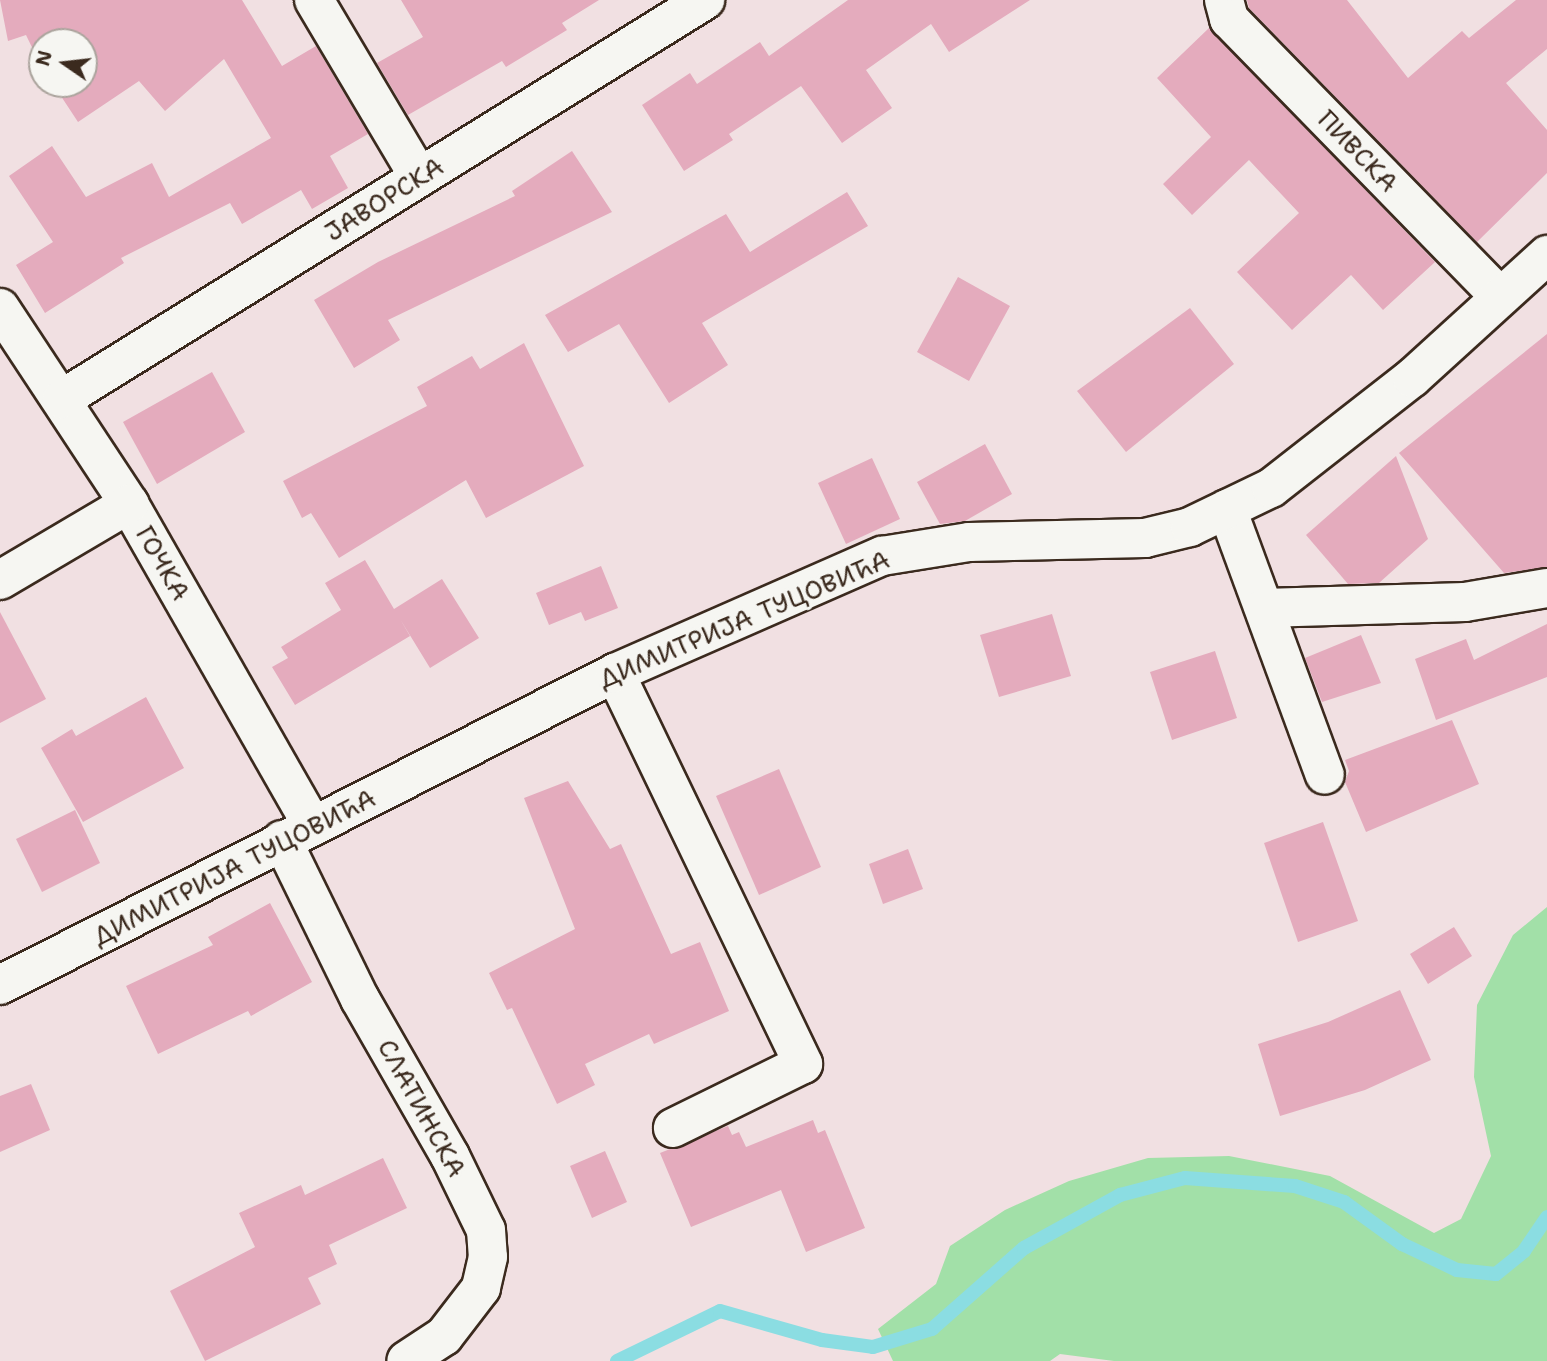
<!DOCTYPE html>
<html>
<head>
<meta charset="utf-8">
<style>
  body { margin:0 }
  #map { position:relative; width:1547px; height:1361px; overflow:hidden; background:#f1e0e2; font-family:"Shantell Sans",sans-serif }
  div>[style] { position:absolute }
  .green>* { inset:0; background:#a2e0a8 }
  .stream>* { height:14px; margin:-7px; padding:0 7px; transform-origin:7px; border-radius:7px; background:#8bdde2 }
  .building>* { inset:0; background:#e4abbd }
  .roads { filter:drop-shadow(2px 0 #3b2a1e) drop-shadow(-2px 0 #3b2a1e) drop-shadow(0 2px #3b2a1e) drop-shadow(0 -2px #3b2a1e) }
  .minor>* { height:38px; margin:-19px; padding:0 19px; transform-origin:19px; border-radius:19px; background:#f6f6f2 }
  span { translate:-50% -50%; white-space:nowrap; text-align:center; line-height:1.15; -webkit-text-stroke:6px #f6f6f2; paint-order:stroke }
  .street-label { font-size:26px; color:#3b2a1e }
  .north { position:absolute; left:28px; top:28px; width:70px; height:70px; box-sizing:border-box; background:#f6f6f2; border:2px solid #aba49d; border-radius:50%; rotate:284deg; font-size:19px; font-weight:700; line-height:28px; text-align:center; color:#3b2a1e }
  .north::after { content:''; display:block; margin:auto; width:24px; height:32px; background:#3b2a1e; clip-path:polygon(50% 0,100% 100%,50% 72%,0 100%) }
</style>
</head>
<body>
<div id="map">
  <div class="green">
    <div style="clip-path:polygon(1547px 907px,1547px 1361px,1114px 1361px,1060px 1354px,1050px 1361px,893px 1361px,878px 1329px,936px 1284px,950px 1246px,1005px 1210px,1069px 1181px,1148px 1158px,1229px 1156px,1330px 1176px,1434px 1233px,1461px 1219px,1491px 1156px,1474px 1077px,1477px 1005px,1513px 935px)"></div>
  </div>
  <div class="stream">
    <div style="left:617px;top:1361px;width:114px;rotate:-25.9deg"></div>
    <div style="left:720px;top:1311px;width:106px;rotate:15.9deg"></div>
    <div style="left:822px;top:1340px;width:51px;rotate:7.8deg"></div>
    <div style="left:873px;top:1347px;width:62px;rotate:-17deg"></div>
    <div style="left:932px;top:1329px;width:123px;rotate:-41.4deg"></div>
    <div style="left:1024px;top:1248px;width:110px;rotate:-28.9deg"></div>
    <div style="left:1120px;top:1195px;width:67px;rotate:-14.7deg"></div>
    <div style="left:1185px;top:1178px;width:110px;rotate:4.2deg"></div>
    <div style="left:1295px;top:1186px;width:52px;rotate:18.1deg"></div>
    <div style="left:1344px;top:1202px;width:72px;rotate:35.9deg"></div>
    <div style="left:1402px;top:1244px;width:61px;rotate:25.3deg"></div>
    <div style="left:1457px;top:1270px;width:39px;rotate:6deg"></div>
    <div style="left:1496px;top:1274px;width:36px;rotate:-39deg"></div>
    <div style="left:1524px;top:1251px;width:41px;rotate:-55.9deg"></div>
  </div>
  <div class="building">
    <div style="clip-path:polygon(0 0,242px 0,282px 66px,316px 46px,368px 134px,330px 156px,348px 188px,312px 209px,301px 190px,242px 224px,230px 203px,121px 258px,124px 263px,45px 313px,16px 265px,53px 242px,9px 176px,52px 146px,86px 197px,152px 163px,169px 197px,271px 138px,224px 59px,165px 111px,139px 81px,78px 122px,53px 84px,84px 84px,84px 42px,42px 42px,42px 68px,26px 35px,8px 41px)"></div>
    <div style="clip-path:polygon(401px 0,599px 0,562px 23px,567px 30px,506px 67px,502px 61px,408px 115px,377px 63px,423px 37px)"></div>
    <div style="clip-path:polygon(848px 0,1030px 0,949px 52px,931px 24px,866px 70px,892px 108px,842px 143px,801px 86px,729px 134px,733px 140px,684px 171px,642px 105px,690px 73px,697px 84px,760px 42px,769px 56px)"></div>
    <div style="clip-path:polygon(1247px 0,1347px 0,1408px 78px,1462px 31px,1469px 38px,1516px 0,1547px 0,1547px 49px,1506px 83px,1547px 130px,1547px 173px,1477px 242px,1249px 8px)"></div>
    <div style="clip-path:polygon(1209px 28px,1435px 262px,1383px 310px,1351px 275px,1292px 330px,1237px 272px,1299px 213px,1249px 160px,1192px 215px,1163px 184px,1211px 137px,1157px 78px)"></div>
    <div style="clip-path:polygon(572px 151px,612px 212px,388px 320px,400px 340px,354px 368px,314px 300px,378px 262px,515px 196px,512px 191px)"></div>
    <div style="clip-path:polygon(847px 192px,868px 226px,702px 323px,728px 365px,669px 403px,619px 324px,568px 352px,545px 315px,726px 214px,750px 252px)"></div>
    <div style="clip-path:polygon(958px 277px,1010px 306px,969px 381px,917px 352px)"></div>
    <div style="clip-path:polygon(1190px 308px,1234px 364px,1126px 452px,1077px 391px)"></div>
    <div style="clip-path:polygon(1547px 334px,1547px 567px,1504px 573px,1399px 453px)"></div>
    <div style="clip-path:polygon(524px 343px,584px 466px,486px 518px,466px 480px,339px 558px,311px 513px,302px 518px,283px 481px,427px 406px,417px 387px,472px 356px,480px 369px)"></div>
    <div style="clip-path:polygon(212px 372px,245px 432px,157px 484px,123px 422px)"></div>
    <div style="clip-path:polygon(985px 444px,1012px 494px,965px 521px,940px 524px,917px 482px)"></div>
    <div style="clip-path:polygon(1396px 456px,1428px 539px,1379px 583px,1348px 584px,1306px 535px)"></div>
    <div style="clip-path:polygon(872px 458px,900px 519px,846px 544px,818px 483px)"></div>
    <div style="clip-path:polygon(365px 560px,394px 609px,442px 579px,479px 638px,430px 668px,400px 619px,410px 636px,295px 705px,272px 667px,288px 658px,281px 647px,341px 610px,325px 583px)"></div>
    <div style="clip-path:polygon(601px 566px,618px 608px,585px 621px,581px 612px,549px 625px,536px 593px)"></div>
    <div style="clip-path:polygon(0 612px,46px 699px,0 723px)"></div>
    <div style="clip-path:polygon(1052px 614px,1071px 676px,999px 697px,980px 635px)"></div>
    <div style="clip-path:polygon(1547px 624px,1547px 677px,1436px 720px,1415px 659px,1466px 639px,1474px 660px)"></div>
    <div style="clip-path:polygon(1361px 635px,1381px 683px,1322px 702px,1305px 658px)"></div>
    <div style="clip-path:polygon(1215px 651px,1237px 718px,1172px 740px,1150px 672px)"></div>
    <div style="clip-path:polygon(146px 697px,184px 768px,83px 822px,41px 748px,72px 729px,76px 736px)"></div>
    <div style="clip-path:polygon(1452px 720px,1479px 784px,1366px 832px,1345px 782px,1349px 771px,1345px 760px)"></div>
    <div style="clip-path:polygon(779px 769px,821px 867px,759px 895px,716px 796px)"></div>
    <div style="clip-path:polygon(568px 781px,610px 849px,621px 844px,671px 954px,700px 942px,729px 1011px,654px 1044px,649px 1034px,585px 1064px,595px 1085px,557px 1104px,512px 1008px,507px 1010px,489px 973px,575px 929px,524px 798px)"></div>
    <div style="clip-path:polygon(75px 810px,100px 863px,42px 892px,16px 839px)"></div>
    <div style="clip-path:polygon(1323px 822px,1358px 921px,1298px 942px,1264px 843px)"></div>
    <div style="clip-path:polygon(908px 849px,923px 889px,883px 904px,869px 864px)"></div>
    <div style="clip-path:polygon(270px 903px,312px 982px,251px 1016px,248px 1011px,158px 1054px,126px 986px,213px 945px,208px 937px)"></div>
    <div style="clip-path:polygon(1454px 927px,1472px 956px,1428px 984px,1410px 954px)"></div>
    <div style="clip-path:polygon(1400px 990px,1431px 1060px,1365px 1090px,1280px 1116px,1258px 1044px,1328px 1022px)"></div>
    <div style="clip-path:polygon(31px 1084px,50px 1130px,0 1152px,0 1096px)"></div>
    <div style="clip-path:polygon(813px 1120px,818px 1133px,825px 1130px,865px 1228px,806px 1252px,781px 1190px,691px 1227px,660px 1153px,728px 1126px,732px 1135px,739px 1132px,746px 1147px)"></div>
    <div style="clip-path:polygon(605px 1151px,627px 1202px,592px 1218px,570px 1166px)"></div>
    <div style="clip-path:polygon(383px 1158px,407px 1208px,329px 1245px,337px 1264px,308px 1278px,321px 1304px,205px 1361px,170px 1291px,255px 1247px,239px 1213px,301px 1185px,305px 1195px)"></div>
  </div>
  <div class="roads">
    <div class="minor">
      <div style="left:314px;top:0;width:206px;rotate:59.3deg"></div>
      <div style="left:1224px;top:0;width:20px;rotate:75deg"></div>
      <div style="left:1229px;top:19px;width:388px;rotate:45.7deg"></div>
      <div style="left:0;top:308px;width:235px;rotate:56.6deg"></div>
      <div style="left:129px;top:504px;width:371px;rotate:60.3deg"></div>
      <div style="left:62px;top:399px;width:757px;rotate:-31.82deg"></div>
      <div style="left:1227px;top:509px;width:283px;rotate:69.8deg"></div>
      <div style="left:0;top:580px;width:150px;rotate:-30.5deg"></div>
      <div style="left:1264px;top:608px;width:201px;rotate:-1.7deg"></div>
      <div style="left:1465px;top:602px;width:83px;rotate:-9.7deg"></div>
      <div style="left:615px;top:673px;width:434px;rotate:64.3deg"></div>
      <div style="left:803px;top:1064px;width:145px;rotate:153.8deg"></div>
      <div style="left:282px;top:840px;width:177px;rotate:63.9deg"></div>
      <div style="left:360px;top:999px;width:181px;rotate:60.2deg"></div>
      <div style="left:450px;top:1156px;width:82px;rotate:64.1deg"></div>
      <div style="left:486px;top:1230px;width:27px;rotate:86deg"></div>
      <div style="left:488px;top:1257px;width:32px;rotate:103deg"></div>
      <div style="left:481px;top:1288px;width:61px;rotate:127.6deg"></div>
      <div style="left:444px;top:1336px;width:45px;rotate:146.7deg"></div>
      <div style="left:0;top:985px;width:690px;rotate:-26.9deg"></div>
      <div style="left:615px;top:673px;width:292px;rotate:-23.7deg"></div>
      <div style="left:882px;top:556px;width:88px;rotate:-9.1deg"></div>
      <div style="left:969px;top:542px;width:176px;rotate:-1.3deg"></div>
      <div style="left:1145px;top:538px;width:46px;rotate:-13.7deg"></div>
      <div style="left:1190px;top:527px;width:90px;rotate:-25.7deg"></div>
      <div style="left:1271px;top:488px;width:179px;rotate:-38deg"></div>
      <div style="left:1412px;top:378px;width:183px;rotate:-42.3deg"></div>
    </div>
  </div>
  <div class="street-label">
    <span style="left:1358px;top:151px;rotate:46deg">ПИВСКА</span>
    <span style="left:384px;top:199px;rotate:-32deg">ЈАВОРСКА</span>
    <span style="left:163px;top:563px;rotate:60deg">ГОЧКА</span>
    <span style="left:744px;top:619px;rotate:-23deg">ДИМИТРИЈА ТУЦОВИЋА</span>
    <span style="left:234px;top:867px;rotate:-27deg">ДИМИТРИЈА ТУЦОВИЋА</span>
    <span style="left:422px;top:1108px;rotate:61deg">СЛАТИНСКА</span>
  </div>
  <div class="north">N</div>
</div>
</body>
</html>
